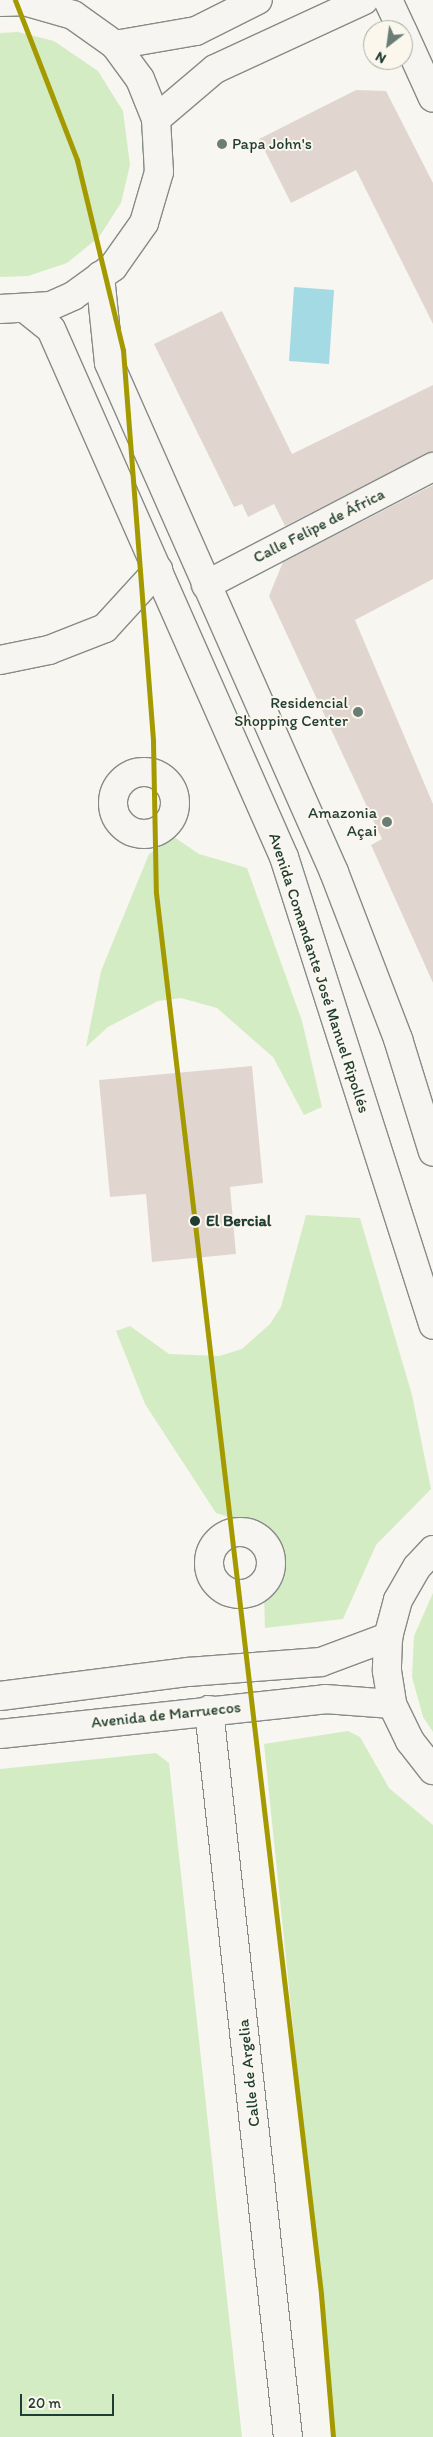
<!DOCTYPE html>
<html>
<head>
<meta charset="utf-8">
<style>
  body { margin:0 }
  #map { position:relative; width:433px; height:2437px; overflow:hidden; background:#f8f6f0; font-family:Itim,sans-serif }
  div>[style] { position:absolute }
  .green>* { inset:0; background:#d4ecc4 }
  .water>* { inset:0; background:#a4dae4 }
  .building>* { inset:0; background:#e1d6cf }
  .roads { filter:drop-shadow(1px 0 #868b86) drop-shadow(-1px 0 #868b86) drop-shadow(0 1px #868b86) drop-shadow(0 -1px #868b86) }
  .minor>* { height:28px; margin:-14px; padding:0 14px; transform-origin:14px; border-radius:14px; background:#f6f5f1 }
  .minor>.ring { margin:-14px; padding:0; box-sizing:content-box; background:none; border:28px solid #f6f5f1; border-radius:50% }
  .metro-1>* { height:5px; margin:-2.5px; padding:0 2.5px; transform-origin:2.5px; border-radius:2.5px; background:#a49a00 }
  .dots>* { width:14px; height:14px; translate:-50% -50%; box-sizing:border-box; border:2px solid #fbf7ec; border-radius:50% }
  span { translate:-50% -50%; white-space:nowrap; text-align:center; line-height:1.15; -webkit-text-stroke:4px #fbf7ec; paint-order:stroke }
  .poi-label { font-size:16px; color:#1f3d34 }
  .left { translate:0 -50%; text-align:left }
  .right { translate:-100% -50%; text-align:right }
  .street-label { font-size:16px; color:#1f3d34 }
  .stop-label { font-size:16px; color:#1f3d34; font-weight:700 }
  .north { position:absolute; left:363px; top:20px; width:50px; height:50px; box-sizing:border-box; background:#fbf7ec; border:1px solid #a3ada2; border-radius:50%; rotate:210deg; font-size:14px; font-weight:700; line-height:20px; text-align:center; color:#1f3d34 }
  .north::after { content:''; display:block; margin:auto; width:18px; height:22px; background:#6b7e76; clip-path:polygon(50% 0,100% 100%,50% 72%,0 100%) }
  .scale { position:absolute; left:20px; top:2394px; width:94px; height:22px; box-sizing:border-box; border:2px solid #1f3d34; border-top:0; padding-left:6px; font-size:15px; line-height:18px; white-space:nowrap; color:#1f3d34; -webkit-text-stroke:4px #fbf7ec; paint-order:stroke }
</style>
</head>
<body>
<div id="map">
  <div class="green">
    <div style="clip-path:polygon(18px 32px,54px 41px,98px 71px,123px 111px,130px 165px,121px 203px,99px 237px,67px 263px,28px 276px,0 277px,0 33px)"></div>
    <div style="clip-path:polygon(174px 837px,199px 854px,247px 868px,302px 1021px,322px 1107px,304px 1115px,273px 1057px,217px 1008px,181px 998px,158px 1001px,108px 1027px,86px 1047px,101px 971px,149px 854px)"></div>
    <div style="clip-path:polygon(306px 1215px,360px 1218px,412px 1395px,431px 1489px,376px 1545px,343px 1619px,265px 1628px,264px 1596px,279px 1573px,272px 1539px,258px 1526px,216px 1513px,145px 1404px,116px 1331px,130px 1326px,169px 1354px,219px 1356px,242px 1349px,270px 1324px,281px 1307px)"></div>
    <div style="clip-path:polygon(433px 1593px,433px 1732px,423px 1717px,412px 1677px,414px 1636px)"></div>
    <div style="clip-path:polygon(348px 1731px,360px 1737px,389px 1788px,433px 1825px,433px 2437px,335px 2437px,264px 1744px)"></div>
    <div style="clip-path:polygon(156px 1753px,169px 1763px,242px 2437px,0 2437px,0 1769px)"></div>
  </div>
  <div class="water">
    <div style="clip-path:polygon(294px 287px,334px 290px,329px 364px,289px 361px)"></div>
  </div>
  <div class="building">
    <div style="clip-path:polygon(356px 90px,386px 91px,433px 183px,433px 324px,356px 170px,291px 203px,259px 139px)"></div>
    <div style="clip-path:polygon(222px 311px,292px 454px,433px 385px,433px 451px,285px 526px,274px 504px,248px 517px,242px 504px,234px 507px,154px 344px)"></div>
    <div style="clip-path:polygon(433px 485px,433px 579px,355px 620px,433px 804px,433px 983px,371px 845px,382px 839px,269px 596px,283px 562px)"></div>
    <div style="clip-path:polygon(252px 1066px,263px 1183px,230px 1187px,236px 1254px,152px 1262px,146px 1194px,110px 1197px,99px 1080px)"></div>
  </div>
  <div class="roads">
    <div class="minor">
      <div style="left:388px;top:0;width:33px;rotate:65deg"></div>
      <div style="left:0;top:2px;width:24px;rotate:-2deg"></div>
      <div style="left:24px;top:1px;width:51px;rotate:15.9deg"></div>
      <div style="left:73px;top:15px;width:52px;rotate:35.5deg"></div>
      <div style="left:115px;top:45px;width:42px;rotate:53.7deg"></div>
      <div style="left:140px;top:79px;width:43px;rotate:68.2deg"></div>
      <div style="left:156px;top:119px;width:53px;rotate:86.8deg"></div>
      <div style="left:159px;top:172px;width:53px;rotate:106.4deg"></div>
      <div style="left:144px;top:223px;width:54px;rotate:125.2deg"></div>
      <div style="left:113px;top:267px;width:49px;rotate:144.1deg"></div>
      <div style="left:73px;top:296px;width:24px;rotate:156deg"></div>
      <div style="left:51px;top:306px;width:51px;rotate:176.6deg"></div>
      <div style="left:403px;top:32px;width:72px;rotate:65.6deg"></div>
      <div style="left:115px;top:45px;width:82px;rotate:-9.8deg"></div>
      <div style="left:196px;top:31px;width:69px;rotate:-26.6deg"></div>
      <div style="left:156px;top:119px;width:77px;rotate:-40.3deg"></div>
      <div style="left:215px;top:69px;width:164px;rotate:-24.8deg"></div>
      <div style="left:100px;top:276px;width:87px;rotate:84.1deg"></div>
      <div style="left:109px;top:363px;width:557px;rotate:66.15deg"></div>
      <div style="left:334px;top:872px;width:179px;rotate:69deg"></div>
      <div style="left:398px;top:1039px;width:118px;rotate:72.8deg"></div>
      <div style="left:26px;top:309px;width:32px;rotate:39deg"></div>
      <div style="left:51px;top:329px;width:577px;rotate:66.19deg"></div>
      <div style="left:284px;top:857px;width:491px;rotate:72.3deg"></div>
      <div style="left:206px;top:585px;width:256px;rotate:-27.5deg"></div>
      <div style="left:0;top:660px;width:50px;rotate:-11.5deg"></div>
      <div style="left:49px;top:650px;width:60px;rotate:-21.4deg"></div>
      <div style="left:105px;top:628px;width:79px;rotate:-47.6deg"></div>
      <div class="ring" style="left:113px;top:772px;width:34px;height:34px"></div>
      <div class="ring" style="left:209px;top:1532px;width:34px;height:34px"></div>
      <div style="left:433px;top:1550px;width:23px;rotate:133deg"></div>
      <div style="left:417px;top:1567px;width:38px;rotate:120deg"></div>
      <div style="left:398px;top:1600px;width:38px;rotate:105deg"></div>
      <div style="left:388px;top:1637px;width:34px;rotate:92deg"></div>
      <div style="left:387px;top:1671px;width:33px;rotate:81deg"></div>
      <div style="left:392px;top:1704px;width:41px;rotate:64.1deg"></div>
      <div style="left:410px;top:1741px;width:37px;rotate:52deg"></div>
      <div style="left:0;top:1696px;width:190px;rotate:-7.3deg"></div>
      <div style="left:188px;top:1672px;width:133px;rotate:-4.3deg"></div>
      <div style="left:321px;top:1662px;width:72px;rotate:-20.5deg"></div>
      <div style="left:209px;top:1710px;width:731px;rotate:83.8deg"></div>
      <div style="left:0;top:1734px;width:327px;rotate:-6.1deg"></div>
      <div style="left:325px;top:1699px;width:67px;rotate:4.3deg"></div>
    </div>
  </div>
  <div class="metro-1">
    <div style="left:15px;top:0;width:172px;rotate:68.8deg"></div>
    <div style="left:77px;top:160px;width:195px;rotate:76.4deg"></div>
    <div style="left:123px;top:350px;width:393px;rotate:85.6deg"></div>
    <div style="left:153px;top:742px;width:151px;rotate:88.9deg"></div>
    <div style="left:156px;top:893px;width:1411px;rotate:83.28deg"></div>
    <div style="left:321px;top:2294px;width:144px;rotate:85.2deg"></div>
  </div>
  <div class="dots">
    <div style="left:222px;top:144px;background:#6b7e76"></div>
    <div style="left:358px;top:712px;background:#6b7e76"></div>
    <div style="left:387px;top:822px;background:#6b7e76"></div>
    <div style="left:195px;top:1221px;background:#1f3d34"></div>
  </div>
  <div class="poi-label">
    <span class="left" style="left:232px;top:144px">Papa John's</span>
    <span class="right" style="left:348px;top:712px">Residencial<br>Shopping Center</span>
    <span class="right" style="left:377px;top:822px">Amazonia<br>Açai</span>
  </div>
  <div class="street-label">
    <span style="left:319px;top:526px;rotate:-27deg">Calle Felipe de África</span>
    <span style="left:319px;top:973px;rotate:72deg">Avenida Comandante José Manuel Ripollés</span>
    <span style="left:166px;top:1715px;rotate:-6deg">Avenida de Marruecos</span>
    <span style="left:249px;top:2073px;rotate:-96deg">Calle de Argelia</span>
  </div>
  <div class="stop-label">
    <span class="left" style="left:206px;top:1221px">El Bercial</span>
  </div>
  <div class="north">N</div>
  <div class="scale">20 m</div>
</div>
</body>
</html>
